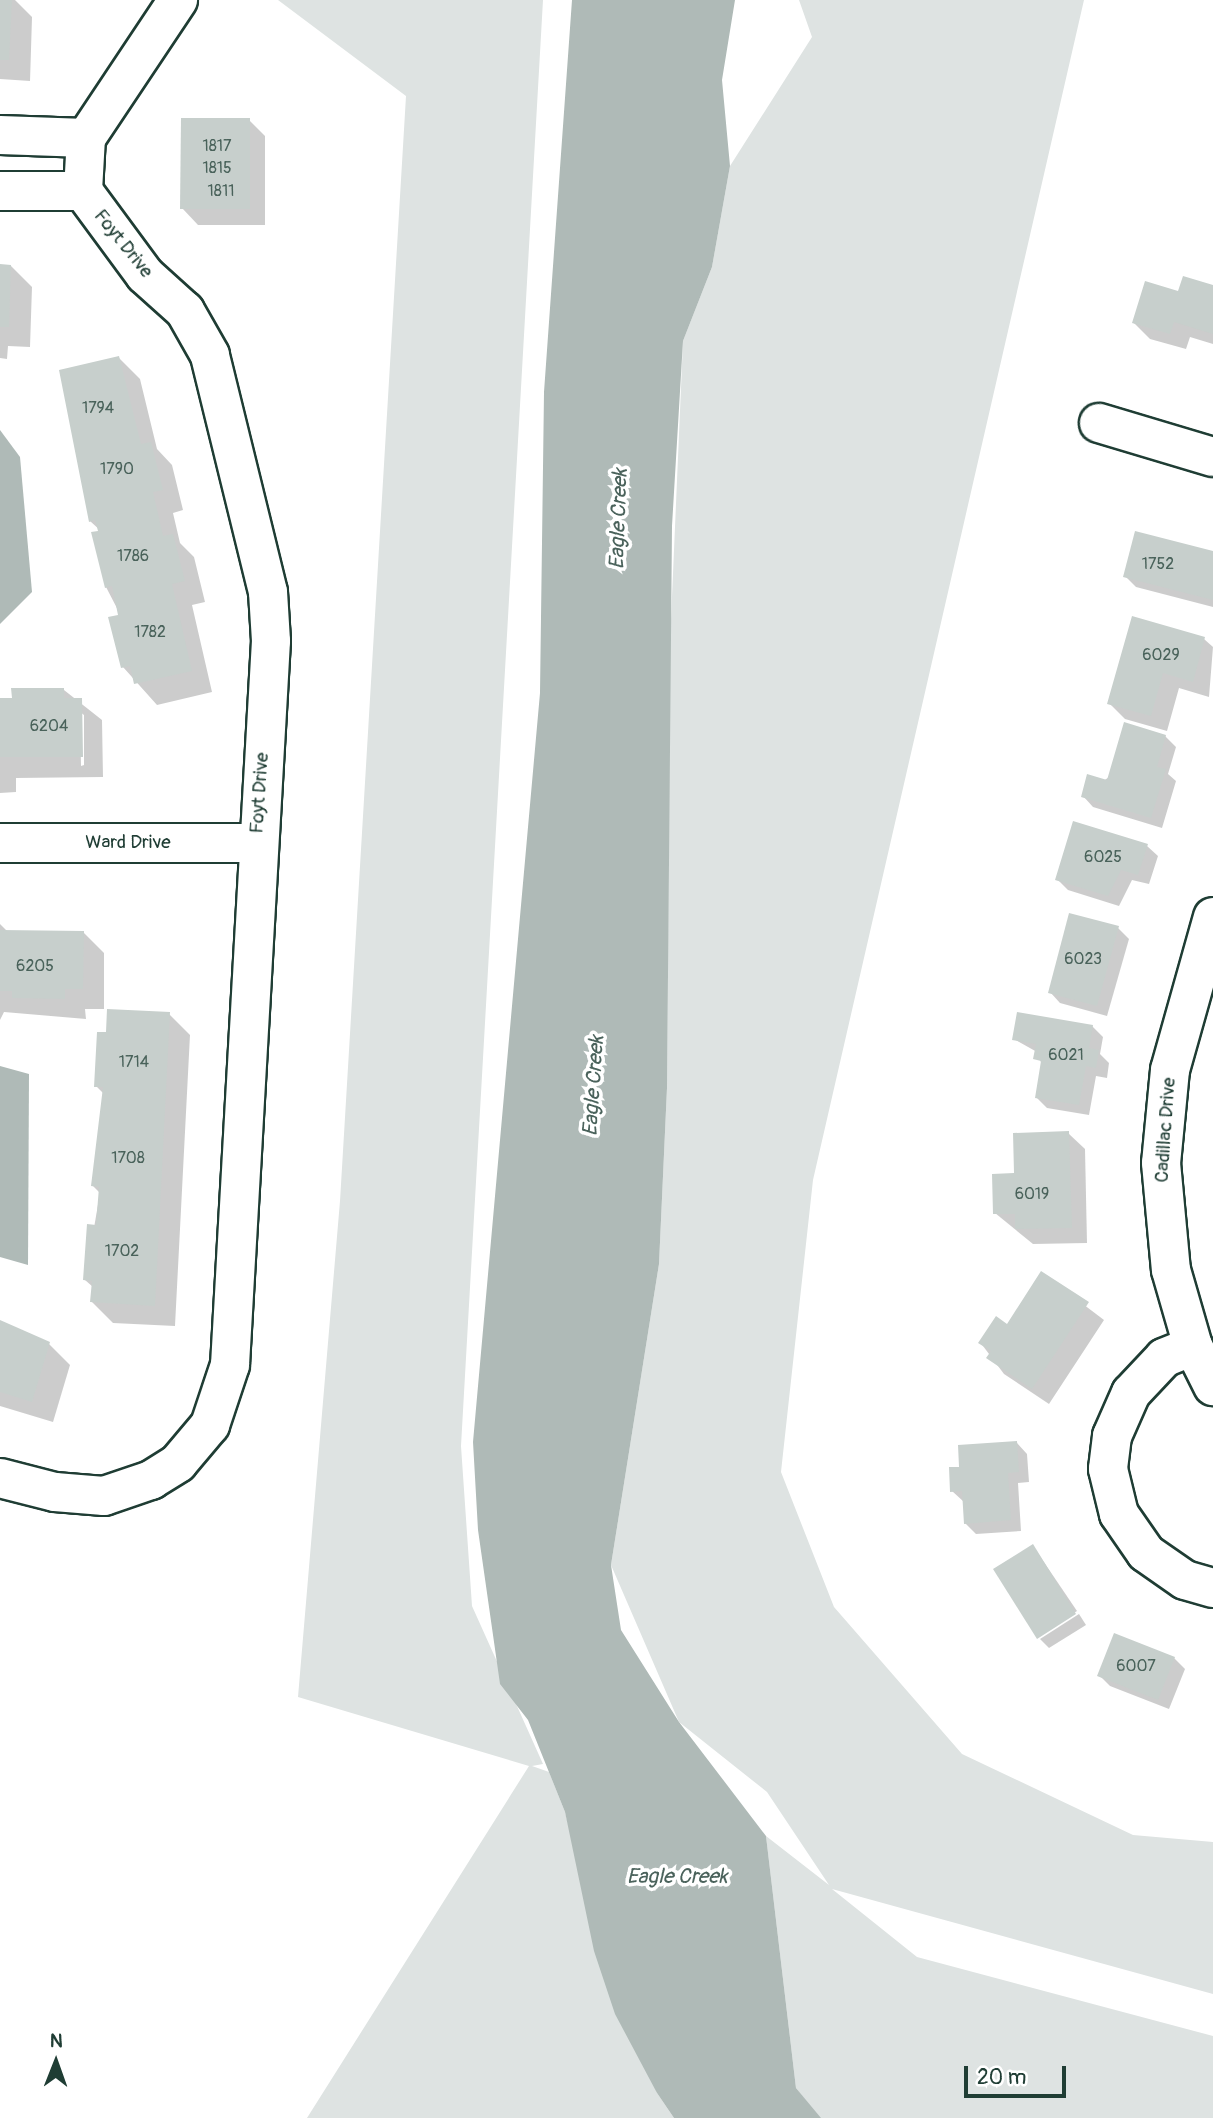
<!DOCTYPE html>
<html>
<head>
<meta charset="utf-8">
<style>
  body { margin:0 }
  #map { position:relative; width:1213px; height:2118px; overflow:hidden; background:#fff; font-family:Pangolin,sans-serif }
  div>[style] { position:absolute }
  .green>* { inset:0; background:#dee3e2 }
  .water>* { inset:0; background:#afbab7 }
  .shadow>* { inset:0; background:#0003 }
  .building>* { inset:0; background:#c7cfcc }
  .roads { filter:drop-shadow(2px 0 #1f3d34) drop-shadow(-2px 0 #1f3d34) drop-shadow(0 2px #1f3d34) drop-shadow(0 -2px #1f3d34) }
  .street>* { height:38px; margin:-19px; padding:0 19px; transform-origin:19px; border-radius:19px; background:#fff }
  span { translate:-50% -50%; white-space:nowrap; text-align:center; line-height:1.15; -webkit-text-stroke:7px #fff; paint-order:stroke }
  .number-label { font-size:16px; color:#49625a }
  .number-label span { -webkit-text-stroke-width:0 }
  .street-label { font-size:19px; color:#1f3d34 }
  .water-label { font-size:21px; color:#4a625b; font-style:italic }
  .north { position:absolute; left:21px; top:2027px; width:70px; height:70px; -webkit-text-stroke:5px #fff; paint-order:stroke; rotate:1deg; font-size:19px; font-weight:700; line-height:28px; text-align:center; color:#1f3d34 }
  .north::after { content:''; display:block; margin:auto; width:24px; height:32px; background:#1f3d34; clip-path:polygon(50% 0,100% 100%,50% 72%,0 100%) }
  .scale { position:absolute; left:964px; top:2066px; width:102px; height:32px; box-sizing:border-box; border:4px solid #1f3d34; border-top:0; padding-left:9px; font-size:21px; line-height:24px; white-space:nowrap; color:#1f3d34; -webkit-text-stroke:5px #fff; paint-order:stroke }
</style>
</head>
<body>
<div id="map">
  <div class="green">
    <div style="clip-path:polygon(278px 0,543px 0,461px 1446px,472px 1606px,543px 1764px,532px 1766px,549px 1772px,565px 1812px,585px 1892px,657px 2093px,674px 2118px,307px 2118px,529px 1766px,298px 1697px,340px 1201px,406px 96px)"></div>
    <div style="clip-path:polygon(799px 0,1084px 0,813px 1180px,781px 1472px,834px 1607px,962px 1754px,1133px 1835px,1213px 1842px,1213px 1994px,832px 1889px,917px 1957px,1213px 2036px,1213px 2118px,819px 2118px,796px 2088px,766px 1836px,829px 1885px,767px 1792px,679px 1722px,611px 1565px,659px 1264px,667px 1088px,670px 643px,683px 341px,712px 267px,730px 166px,812px 37px)"></div>
  </div>
  <div class="water">
    <div style="clip-path:polygon(572px 0,735px 0,722px 80px,730px 166px,712px 267px,683px 341px,672px 526px,667px 1088px,659px 1264px,611px 1565px,621px 1630px,679px 1722px,766px 1836px,796px 2088px,821px 2118px,674px 2118px,657px 2093px,615px 2014px,594px 1951px,565px 1812px,528px 1720px,500px 1684px,478px 1530px,473px 1442px,540px 693px,544px 392px)"></div>
    <div style="clip-path:polygon(0 430px,20px 457px,32px 592px,0 624px)"></div>
    <div style="clip-path:polygon(0 1066px,29px 1074px,28px 1265px,0 1257px)"></div>
  </div>
  <div class="shadow">
    <div style="clip-path:polygon(0 0,15px 0,32px 17px,30px 81px,0 79px)"></div>
    <div style="clip-path:polygon(249px 120px,265px 136px,265px 225px,198px 225px,182px 208px)"></div>
    <div style="clip-path:polygon(0 266px,11px 266px,32px 287px,30px 347px,8px 346px,7px 359px,0 358px)"></div>
    <div style="clip-path:polygon(1213px 287px,1213px 344px,1190px 337px,1186px 349px,1150px 339px,1134px 323px,1180px 293px)"></div>
    <div style="clip-path:polygon(119px 358px,140px 379px,157px 449px,172px 465px,183px 510px,173px 513px,180px 543px,194px 557px,205px 602px,192px 605px,212px 692px,157px 705px,123px 667px,121px 616px,106px 587px,102px 532px,90px 521px)"></div>
    <div style="clip-path:polygon(1213px 553px,1213px 607px,1136px 587px,1125px 576px)"></div>
    <div style="clip-path:polygon(1204px 639px,1213px 647px,1209px 697px,1179px 688px,1167px 731px,1125px 719px,1109px 703px)"></div>
    <div style="clip-path:polygon(evenodd,64px 690px,102px 720px,103px 777px,16px 778px,16px 792px,0 793px,0 700px,64px 690px,80px 712px,84px 715px,84px 765px,81px 766px,80px 712px)"></div>
    <div style="clip-path:polygon(1165px 736px,1176px 747px,1168px 774px,1176px 781px,1162px 828px,1093px 807px,1083px 796px)"></div>
    <div style="clip-path:polygon(1147px 846px,1158px 856px,1149px 884px,1132px 880px,1119px 906px,1068px 890px,1057px 879px)"></div>
    <div style="clip-path:polygon(0 924px,8px 932px,83px 932px,104px 953px,104px 1009px,85px 1009px,86px 1019px,4px 1012px,0 1020px)"></div>
    <div style="clip-path:polygon(1118px 928px,1129px 939px,1107px 1016px,1060px 1003px,1050px 992px)"></div>
    <div style="clip-path:polygon(169px 1014px,190px 1035px,175px 1326px,113px 1323px,92px 1302px,93px 1287px,85px 1280px,100px 1193px,93px 1186px,104px 1094px,96px 1086px,108px 1034px)"></div>
    <div style="clip-path:polygon(1092px 1026px,1103px 1037px,1100px 1054px,1109px 1063px,1107px 1078px,1096px 1076px,1089px 1115px,1047px 1108px,1036px 1097px,1042px 1065px,1037px 1052px,1014px 1039px)"></div>
    <div style="clip-path:polygon(1068px 1133px,1085px 1149px,1087px 1243px,1033px 1244px,995px 1213px,1016px 1175px)"></div>
    <div style="clip-path:polygon(1042px 1273px,1104px 1320px,1049px 1404px,1004px 1374px,980px 1342px,1007px 1326px)"></div>
    <div style="clip-path:polygon(0 1324px,49px 1344px,70px 1365px,53px 1422px,0 1406px)"></div>
    <div style="clip-path:polygon(1017px 1443px,1027px 1454px,1029px 1482px,1018px 1483px,1021px 1531px,976px 1534px,965px 1523px,964px 1502px,952px 1491px)"></div>
    <div style="clip-path:polygon(1033px 1546px,1077px 1611px,1038px 1636px)"></div>
    <div style="clip-path:polygon(1079px 1614px,1086px 1625px,1049px 1648px,1040px 1639px)"></div>
    <div style="clip-path:polygon(1174px 1658px,1185px 1669px,1169px 1709px,1110px 1686px,1099px 1675px)"></div>
  </div>
  <div class="building">
    <div style="clip-path:polygon(0 0,12px 0,9px 60px,0 60px)"></div>
    <div style="clip-path:polygon(181px 118px,250px 118px,250px 209px,180px 209px)"></div>
    <div style="clip-path:polygon(0 264px,11px 265px,9px 327px,0 327px)"></div>
    <div style="clip-path:polygon(1183px 276px,1213px 285px,1213px 334px,1174px 322px,1170px 334px,1132px 323px,1145px 281px,1178px 291px)"></div>
    <div style="clip-path:polygon(119px 356px,141px 444px,151px 442px,163px 490px,153px 492px,163px 536px,173px 534px,185px 581px,172px 584px,192px 671px,134px 684px,130px 666px,121px 668px,108px 617px,118px 615px,112px 586px,105px 588px,91px 532px,98px 531px,95px 520px,89px 522px,59px 370px)"></div>
    <div style="clip-path:polygon(1135px 531px,1213px 551px,1213px 600px,1123px 577px)"></div>
    <div style="clip-path:polygon(1132px 616px,1205px 637px,1193px 682px,1163px 673px,1151px 716px,1107px 704px)"></div>
    <div style="clip-path:polygon(11px 688px,64px 688px,64px 698px,82px 698px,83px 757px,0 757px,0 698px,12px 698px)"></div>
    <div style="clip-path:polygon(1124px 722px,1166px 735px,1157px 767px,1166px 769px,1151px 818px,1081px 797px,1087px 774px,1107px 780px)"></div>
    <div style="clip-path:polygon(1073px 821px,1148px 844px,1138px 875px,1121px 870px,1108px 896px,1055px 880px)"></div>
    <div style="clip-path:polygon(1069px 913px,1119px 926px,1097px 1006px,1048px 993px)"></div>
    <div style="clip-path:polygon(0 930px,84px 931px,83px 989px,65px 989px,65px 999px,12px 998px,12px 991px,0 991px)"></div>
    <div style="clip-path:polygon(107px 1009px,170px 1012px,155px 1306px,90px 1302px,92px 1281px,83px 1280px,87px 1224px,96px 1225px,99px 1187px,91px 1186px,103px 1087px,94px 1087px,97px 1032px,106px 1032px)"></div>
    <div style="clip-path:polygon(1017px 1012px,1093px 1025px,1089px 1048px,1099px 1050px,1096px 1068px,1086px 1066px,1079px 1105px,1035px 1098px,1041px 1061px,1033px 1059px,1036px 1044px,1012px 1040px)"></div>
    <div style="clip-path:polygon(1069px 1131px,1072px 1228px,1015px 1229px,1015px 1214px,993px 1214px,992px 1174px,1014px 1173px,1013px 1133px)"></div>
    <div style="clip-path:polygon(1041px 1271px,1089px 1302px,1032px 1389px,986px 1358px,991px 1351px,978px 1343px,996px 1316px,1007px 1324px)"></div>
    <div style="clip-path:polygon(0 1320px,50px 1342px,32px 1402px,0 1392px)"></div>
    <div style="clip-path:polygon(1017px 1441px,1019px 1472px,1008px 1473px,1011px 1520px,964px 1524px,962px 1491px,950px 1492px,949px 1467px,959px 1467px,958px 1445px)"></div>
    <div style="clip-path:polygon(1033px 1544px,1076px 1614px,1037px 1639px,993px 1569px)"></div>
    <div style="clip-path:polygon(1114px 1633px,1175px 1657px,1158px 1700px,1097px 1676px)"></div>
  </div>
  <div class="roads">
    <div class="street">
      <div style="left:0;top:135px;width:86px;rotate:2deg"></div>
      <div style="left:0;top:191px;width:83px"></div>
      <div style="left:1099px;top:423px;width:119px;rotate:16.6deg"></div>
      <div style="left:0;top:843px;width:256px"></div>
      <div style="left:1213px;top:917px;width:159px;rotate:105.7deg"></div>
      <div style="left:1170px;top:1070px;width:93px;rotate:95.5deg"></div>
      <div style="left:1161px;top:1163px;width:107px;rotate:84.7deg"></div>
      <div style="left:1171px;top:1270px;width:79px;rotate:73.9deg"></div>
      <div style="left:1193px;top:1346px;width:45px;rotate:63.4deg"></div>
      <div style="left:1193px;top:1346px;width:31px;rotate:158deg"></div>
      <div style="left:1164px;top:1358px;width:48px;rotate:133.3deg"></div>
      <div style="left:1131px;top:1393px;width:47px;rotate:113.8deg"></div>
      <div style="left:1112px;top:1436px;width:33px;rotate:97deg"></div>
      <div style="left:1108px;top:1469px;width:46px;rotate:76.3deg"></div>
      <div style="left:1119px;top:1514px;width:47px;rotate:55.3deg"></div>
      <div style="left:1146px;top:1553px;width:47px;rotate:34.7deg"></div>
      <div style="left:1185px;top:1580px;width:29px;rotate:16deg"></div>
      <div style="left:0;top:1478px;width:57px;rotate:14.3deg"></div>
      <div style="left:55px;top:1492px;width:49px;rotate:4.7deg"></div>
      <div style="left:104px;top:1496px;width:50px;rotate:-18.8deg"></div>
      <div style="left:151px;top:1480px;width:32px;rotate:-32deg"></div>
      <div style="left:178px;top:1463px;width:50px;rotate:-49.9deg"></div>
      <div style="left:210px;top:1425px;width:63px;rotate:-71.6deg"></div>
      <div style="left:230px;top:1365px;width:725px;rotate:-86.76deg"></div>
      <div style="left:271px;top:641px;width:49px;rotate:-93.5deg"></div>
      <div style="left:268px;top:592px;width:244px;rotate:-103.8deg"></div>
      <div style="left:210px;top:355px;width:51px;rotate:-119.6deg"></div>
      <div style="left:185px;top:311px;width:54px;rotate:-138deg"></div>
      <div style="left:145px;top:275px;width:104px;rotate:-126.4deg"></div>
      <div style="left:83px;top:191px;width:53px;rotate:-86.8deg"></div>
      <div style="left:86px;top:138px;width:166px;rotate:-56.3deg"></div>
    </div>
  </div>
  <div class="number-label">
    <span style="left:217px;top:146px">1817</span>
    <span style="left:217px;top:168px">1815</span>
    <span style="left:221px;top:191px">1811</span>
    <span style="left:98px;top:408px">1794</span>
    <span style="left:117px;top:469px">1790</span>
    <span style="left:133px;top:556px">1786</span>
    <span style="left:1158px;top:564px">1752</span>
    <span style="left:150px;top:632px">1782</span>
    <span style="left:1161px;top:655px">6029</span>
    <span style="left:49px;top:726px">6204</span>
    <span style="left:1103px;top:857px">6025</span>
    <span style="left:1083px;top:959px">6023</span>
    <span style="left:35px;top:966px">6205</span>
    <span style="left:1066px;top:1055px">6021</span>
    <span style="left:134px;top:1062px">1714</span>
    <span style="left:128px;top:1158px">1708</span>
    <span style="left:1032px;top:1194px">6019</span>
    <span style="left:122px;top:1251px">1702</span>
    <span style="left:1136px;top:1666px">6007</span>
  </div>
  <div class="street-label">
    <span style="left:123px;top:244px;rotate:51deg">Foyt Drive</span>
    <span style="left:260px;top:793px;rotate:-86deg">Foyt Drive</span>
    <span style="left:128px;top:843px">Ward Drive</span>
    <span style="left:1166px;top:1130px;rotate:-86deg">Cadillac Drive</span>
  </div>
  <div class="water-label">
    <span style="left:619px;top:519px;rotate:-88deg">Eagle Creek</span>
    <span style="left:594px;top:1086px;rotate:-86deg">Eagle Creek</span>
    <span style="left:677px;top:1877px">Eagle Creek</span>
  </div>
  <div class="north">N</div>
  <div class="scale">20 m</div>
</div>
</body>
</html>
